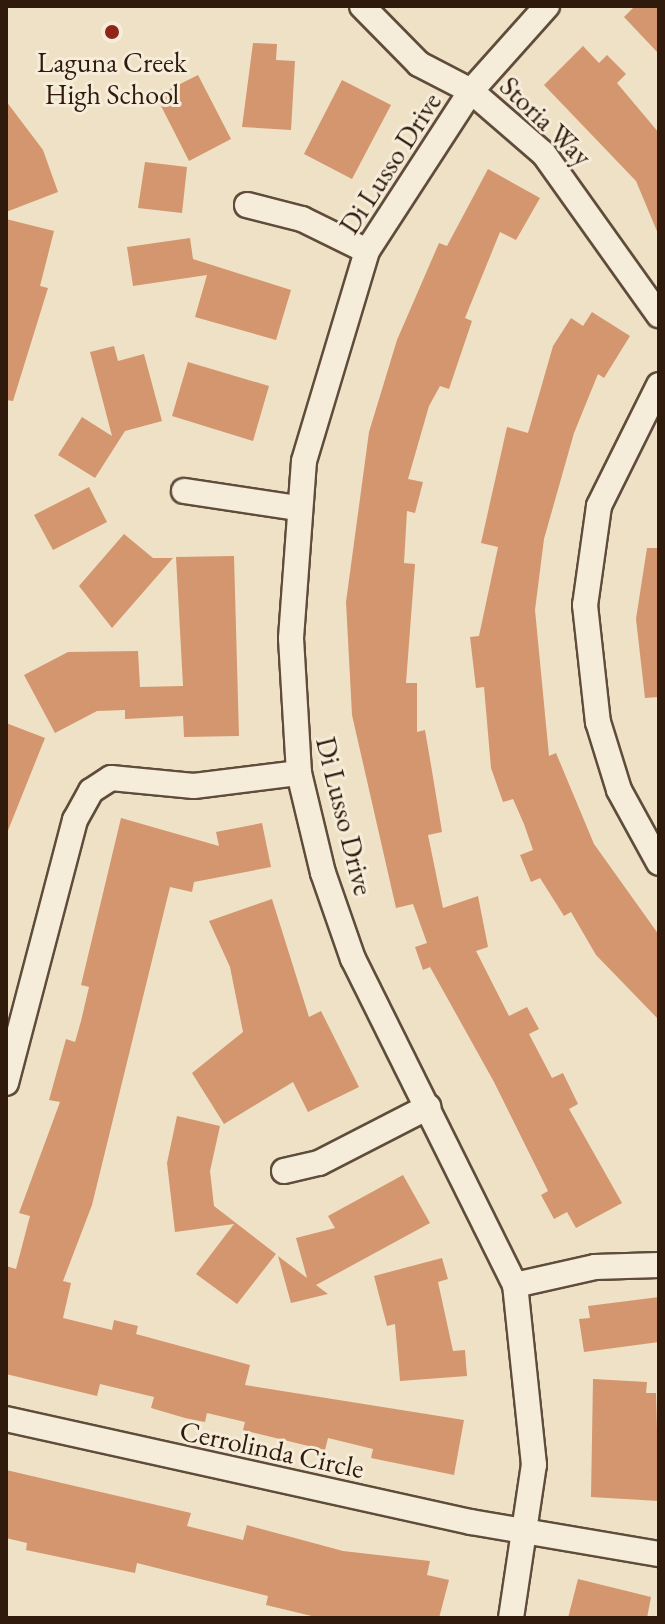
<!DOCTYPE html>
<html>
<head>
<meta charset="utf-8">
<style>
  body { margin:0 }
  #map { position:relative; width:665px; height:1624px; overflow:hidden; background:#efe1c6; font-family:"EB Garamond",serif }
  div>[style] { position:absolute }
  .building>* { inset:0; background:#d3966f }
  .roads { filter:drop-shadow(2px 0 #5f4c3a) drop-shadow(-2px 0 #5f4c3a) drop-shadow(0 2px #5f4c3a) drop-shadow(0 -2px #5f4c3a) }
  .minor>* { height:24px; margin:-12px; padding:0 12px; transform-origin:12px; border-radius:12px; background:#f5ecda }
  .dots>* { width:22px; height:22px; translate:-50% -50%; box-sizing:border-box; border:4px solid #f5ecda; border-radius:50% }
  span { translate:-50% -50%; white-space:nowrap; text-align:center; line-height:1.15; -webkit-text-stroke:6px #f5ecda; paint-order:stroke }
  .poi-label { font-size:28px; color:#2f1a0b }
  .street-label { font-size:28px; color:#2f1a0b }
  .frame { position:absolute; inset:0; border:8px solid #2f1a0b; pointer-events:none }
</style>
</head>
<body>
<div id="map">
  <div class="building">
    <div style="clip-path:polygon(635px 6px,659px 6px,659px 54px,624px 17px)"></div>
    <div style="clip-path:polygon(253px 43px,277px 44px,276px 60px,295px 61px,291px 130px,242px 127px)"></div>
    <div style="clip-path:polygon(583px 46px,599px 63px,607px 55px,626px 74px,617px 83px,659px 133px,659px 236px,636px 181px,544px 85px)"></div>
    <div style="clip-path:polygon(198px 75px,231px 139px,189px 161px,156px 96px)"></div>
    <div style="clip-path:polygon(342px 80px,391px 105px,352px 179px,304px 154px)"></div>
    <div style="clip-path:polygon(6px 101px,43px 150px,58px 192px,6px 212px)"></div>
    <div style="clip-path:polygon(145px 162px,187px 167px,182px 213px,138px 208px)"></div>
    <div style="clip-path:polygon(488px 169px,540px 198px,516px 240px,500px 232px,465px 318px,472px 321px,449px 389px,440px 386px,429px 406px,408px 479px,423px 482px,415px 513px,407px 511px,404px 563px,415px 564px,406px 683px,417px 683px,417px 732px,425px 730px,432px 771px,442px 832px,428px 835px,443px 908px,478px 896px,488px 947px,476px 951px,509px 1016px,527px 1007px,539px 1029px,529px 1034px,552px 1078px,563px 1073px,578px 1104px,569px 1109px,622px 1203px,576px 1228px,567px 1212px,554px 1219px,541px 1195px,548px 1191px,494px 1082px,430px 967px,423px 970px,415px 947px,427px 943px,413px 904px,396px 908px,352px 715px,346px 602px,369px 432px,397px 340px,439px 243px,447px 246px)"></div>
    <div style="clip-path:polygon(6px 219px,54px 231px,40px 286px,48px 288px,13px 401px,6px 400px)"></div>
    <div style="clip-path:polygon(190px 238px,193px 259px,291px 290px,276px 340px,195px 317px,207px 275px,133px 286px,127px 247px)"></div>
    <div style="clip-path:polygon(592px 312px,630px 336px,604px 378px,598px 374px,574px 433px,544px 539px,535px 610px,549px 756px,556px 753px,594px 844px,659px 935px,659px 1020px,596px 955px,571px 912px,564px 916px,540px 878px,531px 882px,520px 855px,533px 850px,524px 824px,513px 799px,503px 802px,491px 768px,484px 687px,476px 688px,470px 637px,479px 636px,498px 547px,481px 543px,507px 427px,528px 433px,553px 346px,571px 318px,583px 326px)"></div>
    <div style="clip-path:polygon(114px 346px,118px 361px,144px 354px,162px 421px,125px 431px,95px 478px,58px 455px,82px 417px,112px 436px,90px 352px)"></div>
    <div style="clip-path:polygon(188px 362px,269px 386px,253px 441px,172px 416px)"></div>
    <div style="clip-path:polygon(89px 487px,107px 522px,53px 550px,34px 515px)"></div>
    <div style="clip-path:polygon(124px 534px,153px 558px,173px 558px,112px 628px,79px 586px)"></div>
    <div style="clip-path:polygon(647px 548px,659px 548px,659px 697px,645px 698px,636px 619px)"></div>
    <div style="clip-path:polygon(234px 556px,239px 736px,184px 737px,183px 716px,125px 719px,125px 710px,97px 711px,55px 733px,24px 675px,68px 652px,138px 651px,140px 687px,183px 686px,176px 557px)"></div>
    <div style="clip-path:polygon(6px 723px,45px 738px,7px 833px,6px 833px)"></div>
    <div style="clip-path:polygon(121px 818px,219px 846px,216px 832px,262px 823px,271px 867px,194px 882px,192px 892px,170px 887px,92px 1205px,63px 1281px,71px 1283px,63px 1318px,112px 1330px,114px 1320px,138px 1326px,136px 1334px,250px 1365px,245px 1385px,464px 1420px,454px 1475px,371px 1458px,373px 1449px,328px 1438px,325px 1450px,243px 1430px,245px 1422px,207px 1413px,205px 1422px,185px 1418px,151px 1408px,154px 1397px,100px 1384px,97px 1396px,6px 1374px,6px 1266px,16px 1269px,30px 1216px,19px 1213px,60px 1102px,49px 1100px,66px 1039px,75px 1042px,81px 1021px,89px 987px,81px 985px)"></div>
    <div style="clip-path:polygon(272px 899px,309px 1017px,321px 1011px,359px 1087px,308px 1112px,293px 1082px,224px 1124px,192px 1073px,243px 1032px,230px 967px,209px 921px)"></div>
    <div style="clip-path:polygon(177px 1116px,220px 1126px,210px 1171px,214px 1206px,276px 1254px,237px 1304px,196px 1274px,234px 1224px,175px 1232px,167px 1163px)"></div>
    <div style="clip-path:polygon(403px 1175px,430px 1223px,316px 1285px,328px 1294px,291px 1303px,278px 1256px,307px 1278px,296px 1238px,335px 1228px,328px 1216px)"></div>
    <div style="clip-path:polygon(442px 1258px,448px 1279px,438px 1282px,453px 1351px,465px 1350px,467px 1376px,400px 1381px,395px 1324px,387px 1326px,374px 1276px)"></div>
    <div style="clip-path:polygon(659px 1297px,659px 1342px,584px 1352px,579px 1319px,590px 1318px,588px 1306px)"></div>
    <div style="clip-path:polygon(593px 1379px,647px 1382px,646px 1393px,656px 1393px,659px 1501px,591px 1497px)"></div>
    <div style="clip-path:polygon(6px 1470px,191px 1513px,187px 1526px,243px 1540px,247px 1525px,343px 1551px,430px 1561px,427px 1575px,449px 1580px,439px 1618px,320px 1618px,266px 1605px,268px 1596px,137px 1563px,135px 1573px,26px 1550px,27px 1543px,6px 1538px)"></div>
    <div style="clip-path:polygon(578px 1579px,651px 1597px,647px 1618px,568px 1618px)"></div>
  </div>
  <div class="roads">
    <div class="minor">
      <div style="left:362px;top:6px;width:81px;rotate:45.5deg"></div>
      <div style="left:419px;top:64px;width:59px;rotate:27.4deg"></div>
      <div style="left:471px;top:91px;width:96px;rotate:40.8deg"></div>
      <div style="left:544px;top:154px;width:198px;rotate:54.5deg"></div>
      <div style="left:247px;top:205px;width:57px;rotate:14.3deg"></div>
      <div style="left:302px;top:219px;width:72px;rotate:26.2deg"></div>
      <div style="left:659px;top:385px;width:135px;rotate:116.4deg"></div>
      <div style="left:599px;top:506px;width:100px;rotate:98deg"></div>
      <div style="left:585px;top:605px;width:118px;rotate:83.7deg"></div>
      <div style="left:598px;top:722px;width:71px;rotate:72.8deg"></div>
      <div style="left:619px;top:790px;width:83px;rotate:61.3deg"></div>
      <div style="left:184px;top:491px;width:115px;rotate:8.5deg"></div>
      <div style="left:6px;top:1083px;width:272px;rotate:-75.3deg"></div>
      <div style="left:75px;top:820px;width:33px;rotate:-61deg"></div>
      <div style="left:91px;top:791px;width:24px;rotate:-33deg"></div>
      <div style="left:111px;top:778px;width:83px;rotate:5.5deg"></div>
      <div style="left:194px;top:786px;width:106px;rotate:-7.1deg"></div>
      <div style="left:284px;top:1171px;width:36px;rotate:-13deg"></div>
      <div style="left:319px;top:1163px;width:123px;rotate:-27.2deg"></div>
      <div style="left:515px;top:1285px;width:82px;rotate:-12.7deg"></div>
      <div style="left:595px;top:1267px;width:64px;rotate:-1.8deg"></div>
      <div style="left:6px;top:1419px;width:476px;rotate:12.5deg"></div>
      <div style="left:471px;top:1522px;width:191px;rotate:9.7deg"></div>
      <div style="left:511px;top:1618px;width:155px;rotate:-81.5deg"></div>
      <div style="left:534px;top:1465px;width:181px;rotate:-96deg"></div>
      <div style="left:515px;top:1285px;width:364px;rotate:-116.4deg"></div>
      <div style="left:353px;top:959px;width:91px;rotate:-109.2deg"></div>
      <div style="left:323px;top:873px;width:103px;rotate:-103.5deg"></div>
      <div style="left:299px;top:773px;width:135px;rotate:-93.4deg"></div>
      <div style="left:291px;top:638px;width:177px;rotate:-85.8deg"></div>
      <div style="left:304px;top:461px;width:219px;rotate:-73.3deg"></div>
      <div style="left:367px;top:251px;width:191px;rotate:-57deg"></div>
      <div style="left:471px;top:91px;width:114px;rotate:-48.2deg"></div>
    </div>
  </div>
  <div class="dots">
    <div style="left:112px;top:32px;background:#8f2418"></div>
  </div>
  <div class="poi-label">
    <span style="left:112px;top:78px">Laguna Creek<br>High School</span>
  </div>
  <div class="street-label">
    <span style="left:546px;top:121px;rotate:44deg">Storia Way</span>
    <span style="left:390px;top:163px;rotate:-57deg">Di Lusso Drive</span>
    <span style="left:345px;top:816px;rotate:76deg">Di Lusso Drive</span>
    <span style="left:272px;top:1449px;rotate:12deg">Cerrolinda Circle</span>
  </div>
  <div class="frame"></div>
</div>
</body>
</html>
